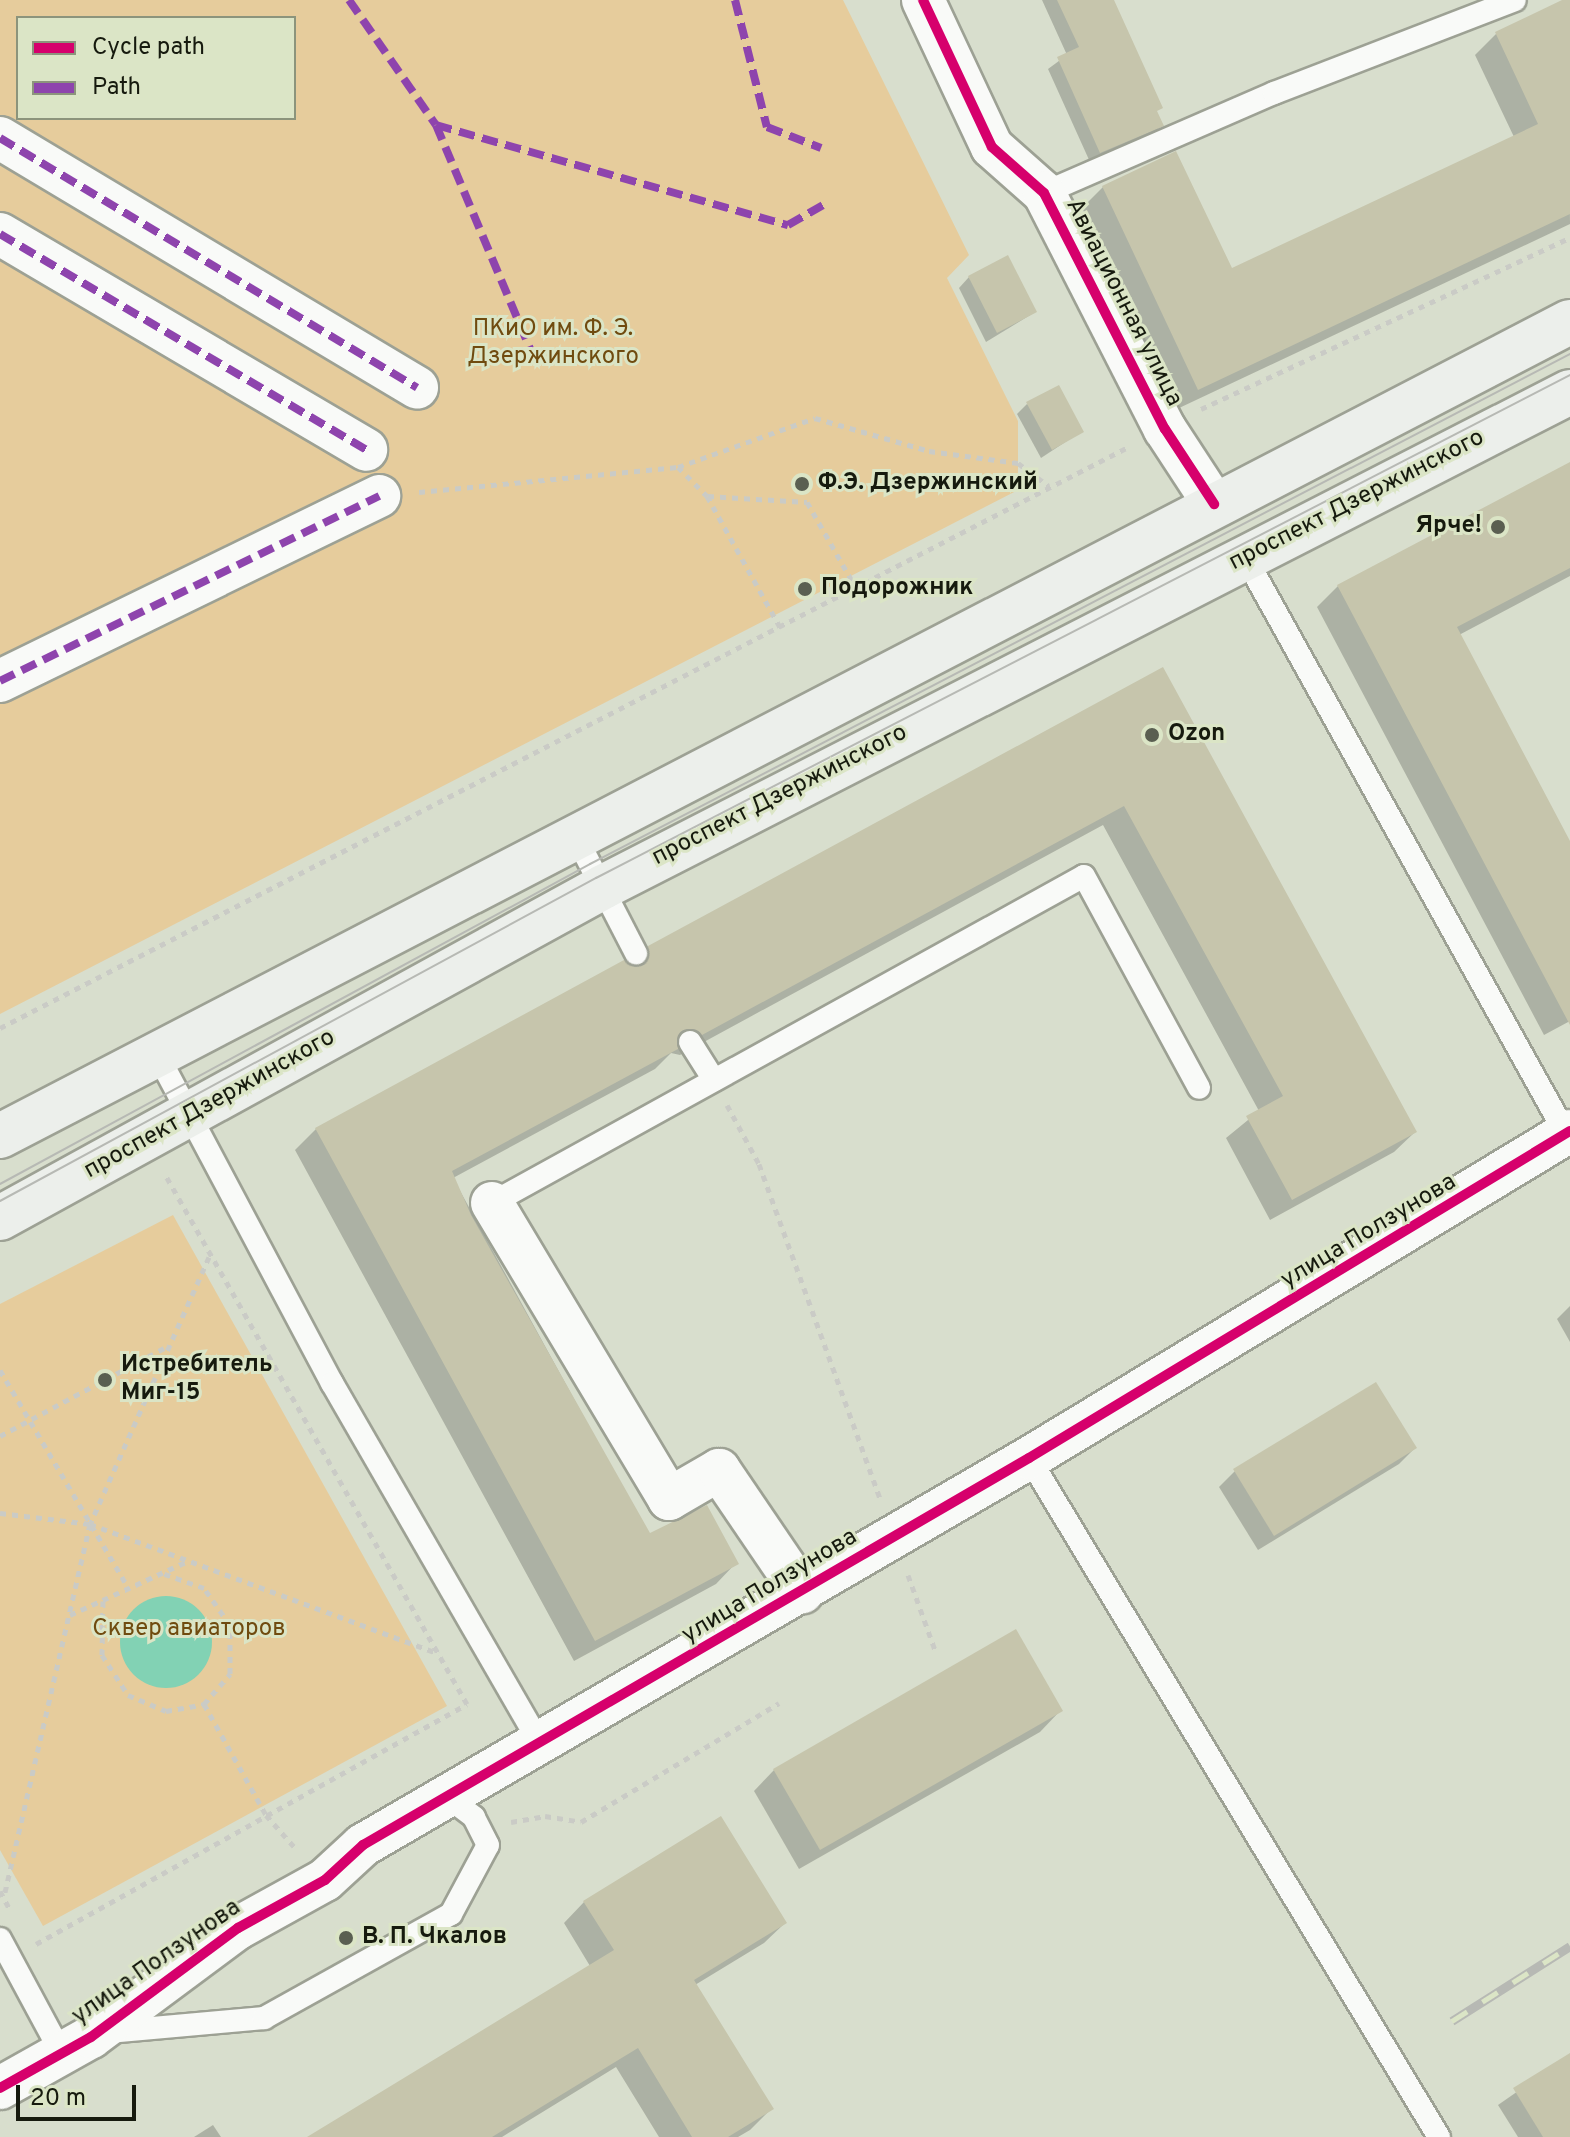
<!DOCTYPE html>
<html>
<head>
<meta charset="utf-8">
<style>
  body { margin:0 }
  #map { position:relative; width:1570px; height:2137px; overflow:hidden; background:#d8decd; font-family:Overpass,sans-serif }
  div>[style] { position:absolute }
  .green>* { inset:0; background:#e6cc9c }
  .water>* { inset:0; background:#82d2b4 }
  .round { border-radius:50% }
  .shadow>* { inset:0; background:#0003 }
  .building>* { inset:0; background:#c6c5ac }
  .path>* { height:5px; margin-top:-2.5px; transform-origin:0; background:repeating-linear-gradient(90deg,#cacbc6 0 6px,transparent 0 12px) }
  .roads { filter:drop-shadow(2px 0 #9da194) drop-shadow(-2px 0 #9da194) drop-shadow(0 2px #9da194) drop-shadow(0 -2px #9da194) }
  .lane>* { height:22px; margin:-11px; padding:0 11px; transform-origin:11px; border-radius:11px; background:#f9faf8 }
  .street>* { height:42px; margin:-21px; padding:0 21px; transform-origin:21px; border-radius:21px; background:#f9faf8 }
  .secondary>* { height:44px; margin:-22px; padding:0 22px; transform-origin:22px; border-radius:22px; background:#ecefeb }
  .tram>* { height:2px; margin:-1px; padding:0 1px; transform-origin:1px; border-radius:1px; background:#b7b9b4 }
  .rail>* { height:9px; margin-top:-4.5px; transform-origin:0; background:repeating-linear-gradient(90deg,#dbe5c6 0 18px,#b7b9b4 0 36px); box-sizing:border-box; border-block:2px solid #b7b9b4 }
  .quiet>* { height:8px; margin-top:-4px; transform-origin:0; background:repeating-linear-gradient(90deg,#8e44ad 0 16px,transparent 0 24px) }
  .cycleway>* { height:10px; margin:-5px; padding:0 5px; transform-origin:5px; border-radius:5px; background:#d6006c }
  .dots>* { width:22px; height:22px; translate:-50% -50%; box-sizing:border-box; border:4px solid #dbe5c6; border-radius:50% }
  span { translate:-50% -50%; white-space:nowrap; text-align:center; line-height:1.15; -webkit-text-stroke:6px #dbe5c6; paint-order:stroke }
  .street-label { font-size:24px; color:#161a0e }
  .park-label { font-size:24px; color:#704b0f }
  .poi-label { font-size:24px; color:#161a0e; font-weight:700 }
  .left { translate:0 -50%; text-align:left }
  .right { translate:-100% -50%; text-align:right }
  .legend { position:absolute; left:16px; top:16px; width:280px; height:104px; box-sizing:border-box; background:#dbe5c6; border:2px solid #8c947c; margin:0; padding:10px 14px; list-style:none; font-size:24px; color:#161a0e }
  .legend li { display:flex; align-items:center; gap:16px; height:40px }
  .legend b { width:40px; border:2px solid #8c947c }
  .scale { position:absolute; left:16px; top:2085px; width:120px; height:36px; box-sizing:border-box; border:4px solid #161a0e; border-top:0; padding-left:10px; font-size:24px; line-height:28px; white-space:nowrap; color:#161a0e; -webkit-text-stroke:6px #dbe5c6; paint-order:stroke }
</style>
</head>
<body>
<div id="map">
  <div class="green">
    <div style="clip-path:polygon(evenodd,0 0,843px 0,969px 255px,947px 278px,1018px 421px,1018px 490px,0 1014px,0 0,18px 18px,294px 18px,294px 118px,18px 118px,18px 18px)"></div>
    <div style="clip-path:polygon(173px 1215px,447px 1706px,43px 1926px,0 1850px,0 1304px)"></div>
  </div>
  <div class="water">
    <div class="round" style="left:120px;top:1596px;width:92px;height:92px"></div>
  </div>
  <div class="shadow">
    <div style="clip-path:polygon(1042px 0,1112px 0,1162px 125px,1151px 136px,1090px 162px,1048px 69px,1067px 55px)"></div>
    <div style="clip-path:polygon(1568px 0,1570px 224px,1177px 409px,1082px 208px,1103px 187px,1231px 271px,1514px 137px,1475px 55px,1496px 34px)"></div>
    <div style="clip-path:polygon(969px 277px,1035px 312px,986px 342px,959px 288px)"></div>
    <div style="clip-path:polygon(1027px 404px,1082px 431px,1041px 458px,1017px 414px)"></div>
    <div style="clip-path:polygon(1570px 464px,1570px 576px,1459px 635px,1570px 845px,1570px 1021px,1544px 1035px,1317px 607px,1338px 586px)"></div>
    <div style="clip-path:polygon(1163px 670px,1415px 1132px,1394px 1152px,1270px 1220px,1226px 1138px,1259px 1111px,1103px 825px,680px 1055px,671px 1053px,655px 1069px,453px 1178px,649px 1536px,736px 1563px,716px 1584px,574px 1661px,295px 1150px,316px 1129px,631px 967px,650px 948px)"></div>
    <div style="clip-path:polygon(1570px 1306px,1570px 1342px,1557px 1319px)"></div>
    <div style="clip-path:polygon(1415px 1448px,1399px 1464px,1258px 1550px,1219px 1487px,1235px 1471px)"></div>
    <div style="clip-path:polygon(1060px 1711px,1040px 1732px,799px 1869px,754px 1791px,774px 1770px)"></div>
    <div style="clip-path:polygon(584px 1902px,785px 1923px,764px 1943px,695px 1985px,771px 2109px,750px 2130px,738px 2137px,659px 2137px,616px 2067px,502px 2137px,311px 2137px,590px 1966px,564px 1923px)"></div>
    <div style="clip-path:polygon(1570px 2055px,1570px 2137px,1518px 2137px,1498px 2105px)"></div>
    <div style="clip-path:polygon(213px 2125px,221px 2137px,194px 2137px)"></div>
  </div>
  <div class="building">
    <div style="clip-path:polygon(1057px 0,1114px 0,1163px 108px,1157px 111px,1164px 126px,1100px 153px,1057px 57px,1079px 47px)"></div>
    <div style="clip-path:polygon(1562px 0,1570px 0,1570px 214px,1198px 390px,1102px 186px,1176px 151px,1232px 268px,1538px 124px,1495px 32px)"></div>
    <div style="clip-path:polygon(1008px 255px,1037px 312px,997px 333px,968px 276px)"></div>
    <div style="clip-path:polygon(1059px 385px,1084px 432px,1052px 450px,1026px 402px)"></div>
    <div style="clip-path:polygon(1570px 462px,1570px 568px,1457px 627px,1570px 841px,1570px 1025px,1337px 585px)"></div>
    <div style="clip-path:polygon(1163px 667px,1417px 1132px,1292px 1200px,1246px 1116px,1283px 1096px,1124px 806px,702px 1035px,683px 1030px,678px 1049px,452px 1171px,471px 1215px,650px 1533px,707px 1505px,739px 1564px,595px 1641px,315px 1128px,624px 960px,635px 967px,643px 965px,648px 946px)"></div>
    <div style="clip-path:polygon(1376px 1382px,1417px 1448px,1274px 1536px,1233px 1469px)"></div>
    <div style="clip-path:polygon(1016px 1629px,1063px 1711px,820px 1850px,773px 1769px)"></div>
    <div style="clip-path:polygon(721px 1816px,787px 1923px,694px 1980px,774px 2109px,728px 2137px,692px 2137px,638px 2048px,492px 2137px,307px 2137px,614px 1950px,583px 1901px)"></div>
    <div style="clip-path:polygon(1570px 2053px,1570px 2137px,1543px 2137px,1513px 2088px)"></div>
  </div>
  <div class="path">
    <div style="left:1201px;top:409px;width:407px;rotate:-24.9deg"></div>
    <div style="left:678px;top:467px;width:145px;rotate:-19.7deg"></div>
    <div style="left:815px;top:418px;width:119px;rotate:16.1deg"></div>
    <div style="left:929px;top:451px;width:90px;rotate:7.7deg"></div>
    <div style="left:1018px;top:463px;width:38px;rotate:37deg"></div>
    <div style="left:419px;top:492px;width:260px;rotate:-5.5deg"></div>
    <div style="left:678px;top:467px;width:41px;rotate:45deg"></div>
    <div style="left:707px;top:496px;width:152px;rotate:60.9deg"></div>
    <div style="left:708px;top:496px;width:99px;rotate:3.5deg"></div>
    <div style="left:807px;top:502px;width:99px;rotate:60.3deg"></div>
    <div style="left:0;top:1028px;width:1269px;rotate:-27.25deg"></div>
    <div style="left:727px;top:1105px;width:67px;rotate:61.5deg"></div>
    <div style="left:759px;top:1164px;width:355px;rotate:70.1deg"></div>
    <div style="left:209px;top:1257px;width:292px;rotate:114deg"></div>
    <div style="left:90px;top:1524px;width:372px;rotate:20.4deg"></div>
    <div style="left:0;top:1370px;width:251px;rotate:59.5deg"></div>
    <div style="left:0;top:1436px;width:191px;rotate:-28.2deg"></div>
    <div style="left:0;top:1513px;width:91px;rotate:7deg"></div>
    <div style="left:90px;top:1524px;width:382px;rotate:103deg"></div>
    <div style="left:908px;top:1575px;width:80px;rotate:70.2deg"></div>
    <div style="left:103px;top:1601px;width:54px;rotate:91.1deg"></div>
    <div style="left:102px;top:1655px;width:48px;rotate:57deg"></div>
    <div style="left:128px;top:1695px;width:41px;rotate:22.8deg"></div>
    <div style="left:166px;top:1711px;width:39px;rotate:-10deg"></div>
    <div style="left:204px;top:1704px;width:40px;rotate:-49deg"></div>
    <div style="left:230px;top:1674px;width:49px;rotate:-90deg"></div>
    <div style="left:230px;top:1625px;width:45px;rotate:-125.1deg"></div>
    <div style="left:204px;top:1588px;width:45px;rotate:-160.3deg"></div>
    <div style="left:70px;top:1615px;width:130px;rotate:-24.6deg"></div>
    <div style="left:204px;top:1704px;width:127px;rotate:60.8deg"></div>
    <div style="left:266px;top:1815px;width:47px;rotate:48.5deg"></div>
    <div style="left:511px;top:1822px;width:35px;rotate:-10deg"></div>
    <div style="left:545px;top:1816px;width:36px;rotate:9deg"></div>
    <div style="left:581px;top:1822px;width:231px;rotate:-31deg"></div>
    <div style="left:0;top:1891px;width:19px;rotate:62deg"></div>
    <div style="left:36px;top:1944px;width:493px;rotate:-29.1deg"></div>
    <div style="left:467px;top:1704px;width:608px;rotate:-119.69deg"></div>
  </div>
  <div class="roads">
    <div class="lane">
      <div style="left:1044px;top:193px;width:251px;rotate:-23.5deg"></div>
      <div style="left:1274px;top:93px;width:258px;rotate:-21.1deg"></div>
      <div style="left:1245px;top:557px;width:660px;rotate:60.91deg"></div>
      <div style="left:576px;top:837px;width:131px;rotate:62.7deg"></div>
      <div style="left:690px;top:1042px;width:45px;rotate:57.7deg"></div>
      <div style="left:157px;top:1054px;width:373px;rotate:62deg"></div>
      <div style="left:332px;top:1383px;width:419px;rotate:60deg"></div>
      <div style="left:492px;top:1203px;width:676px;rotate:-28.91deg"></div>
      <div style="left:1084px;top:876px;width:241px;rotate:61.5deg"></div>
      <div style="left:1029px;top:1458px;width:793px;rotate:58.88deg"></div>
      <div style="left:0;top:1939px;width:131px;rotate:61.7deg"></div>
      <div style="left:108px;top:2032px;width:157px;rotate:-5.1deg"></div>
      <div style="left:264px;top:2018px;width:214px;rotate:-29.1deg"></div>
      <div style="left:451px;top:1914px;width:78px;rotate:-61.8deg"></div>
      <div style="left:488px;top:1845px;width:31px;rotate:-117deg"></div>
      <div style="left:474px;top:1817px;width:35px;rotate:-143deg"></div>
    </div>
    <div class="street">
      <div style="left:923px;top:0;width:162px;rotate:64.9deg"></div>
      <div style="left:992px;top:147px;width:69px;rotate:41.5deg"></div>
      <div style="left:1044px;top:193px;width:265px;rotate:62.9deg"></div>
      <div style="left:1165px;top:429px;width:90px;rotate:56.8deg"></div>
      <div style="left:0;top:138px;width:486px;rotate:30.9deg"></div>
      <div style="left:0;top:234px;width:425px;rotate:30.5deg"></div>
      <div style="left:0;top:681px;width:422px;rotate:-26deg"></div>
      <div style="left:492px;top:1203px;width:345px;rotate:59.1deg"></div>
      <div style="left:669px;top:1499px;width:58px;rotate:-30.1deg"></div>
      <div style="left:719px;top:1470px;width:148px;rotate:55.8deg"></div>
      <div style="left:0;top:2088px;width:104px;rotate:-29.3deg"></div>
      <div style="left:91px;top:2037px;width:183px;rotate:-36.6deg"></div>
      <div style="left:238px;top:1928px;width:99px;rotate:-28.9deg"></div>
      <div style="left:325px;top:1880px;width:52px;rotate:-42.6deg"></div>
      <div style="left:363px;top:1845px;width:770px;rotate:-30.16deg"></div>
      <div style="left:1029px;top:1458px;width:632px;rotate:-31.15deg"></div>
    </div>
    <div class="secondary">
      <div style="left:0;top:1136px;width:1768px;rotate:-27.41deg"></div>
      <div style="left:0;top:1218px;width:688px;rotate:-28.76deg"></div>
      <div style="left:603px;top:887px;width:1086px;rotate:-27.11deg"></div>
    </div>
  </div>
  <div class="tram">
    <div style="left:0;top:1184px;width:671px;rotate:-28.47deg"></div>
    <div style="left:590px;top:864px;width:1105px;rotate:-27.49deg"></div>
    <div style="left:0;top:1201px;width:678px;rotate:-28.46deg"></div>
    <div style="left:596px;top:878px;width:1096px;rotate:-27.31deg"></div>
  </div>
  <div class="rail">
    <div style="left:1452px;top:2021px;width:140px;rotate:-32.4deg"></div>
  </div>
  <div class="quiet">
    <div style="left:349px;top:0;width:152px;rotate:55.2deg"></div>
    <div style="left:436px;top:125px;width:243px;rotate:67.2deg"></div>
    <div style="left:735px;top:0;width:131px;rotate:75.9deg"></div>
    <div style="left:767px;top:127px;width:58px;rotate:21.3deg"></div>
    <div style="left:436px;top:125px;width:366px;rotate:15.9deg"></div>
    <div style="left:788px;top:225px;width:40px;rotate:-29.7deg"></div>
    <div style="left:0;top:138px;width:486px;rotate:30.9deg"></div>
    <div style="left:0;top:234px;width:425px;rotate:30.5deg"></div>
    <div style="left:0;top:681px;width:422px;rotate:-26deg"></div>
  </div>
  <div class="cycleway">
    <div style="left:923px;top:0;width:162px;rotate:64.9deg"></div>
    <div style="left:992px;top:147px;width:69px;rotate:41.5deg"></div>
    <div style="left:1044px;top:193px;width:265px;rotate:62.9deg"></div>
    <div style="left:1165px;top:429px;width:90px;rotate:56.8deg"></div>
    <div style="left:0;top:2088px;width:104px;rotate:-29.3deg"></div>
    <div style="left:91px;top:2037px;width:183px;rotate:-36.6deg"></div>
    <div style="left:238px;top:1928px;width:99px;rotate:-28.9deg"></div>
    <div style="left:325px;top:1880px;width:52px;rotate:-42.6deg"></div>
    <div style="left:363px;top:1845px;width:770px;rotate:-30.16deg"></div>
    <div style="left:1029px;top:1458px;width:632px;rotate:-31.15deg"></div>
  </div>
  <div class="dots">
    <div style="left:802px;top:484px;background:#5a5f51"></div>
    <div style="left:1498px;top:527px;background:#5a5f51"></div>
    <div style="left:805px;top:589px;background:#5a5f51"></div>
    <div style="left:1152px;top:735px;background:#5a5f51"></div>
    <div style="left:105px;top:1380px;background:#5a5f51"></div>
    <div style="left:346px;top:1938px;background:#5a5f51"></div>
  </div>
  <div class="street-label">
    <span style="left:1123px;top:303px;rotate:63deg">Авиационная улица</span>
    <span style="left:1357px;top:501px;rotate:-27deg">проспект Дзержинского</span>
    <span style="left:780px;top:796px;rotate:-27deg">проспект Дзержинского</span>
    <span style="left:210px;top:1105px;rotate:-29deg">проспект Дзержинского</span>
    <span style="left:1369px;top:1232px;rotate:-31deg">улица Ползунова</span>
    <span style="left:770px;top:1587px;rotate:-31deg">улица Ползунова</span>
    <span style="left:157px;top:1963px;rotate:-35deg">улица Ползунова</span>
  </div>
  <div class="park-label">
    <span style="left:553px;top:344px">ПКиО им. Ф. Э.<br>Дзержинского</span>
    <span style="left:189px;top:1630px">Сквер авиаторов</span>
  </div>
  <div class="poi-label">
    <span class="left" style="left:818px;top:484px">Ф.Э. Дзержинский</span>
    <span class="right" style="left:1482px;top:527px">Ярче!</span>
    <span class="left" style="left:821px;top:589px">Подорожник</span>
    <span class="left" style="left:1168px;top:735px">Ozon</span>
    <span class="left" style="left:121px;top:1380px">Истребитель<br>Миг-15</span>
    <span class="left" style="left:362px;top:1938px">В. П. Чкалов</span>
  </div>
  <ul class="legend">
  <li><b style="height:10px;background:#d6006c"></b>Cycle path</li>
  <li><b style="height:10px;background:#8e44ad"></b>Path</li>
  </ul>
  <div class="scale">20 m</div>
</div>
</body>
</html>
